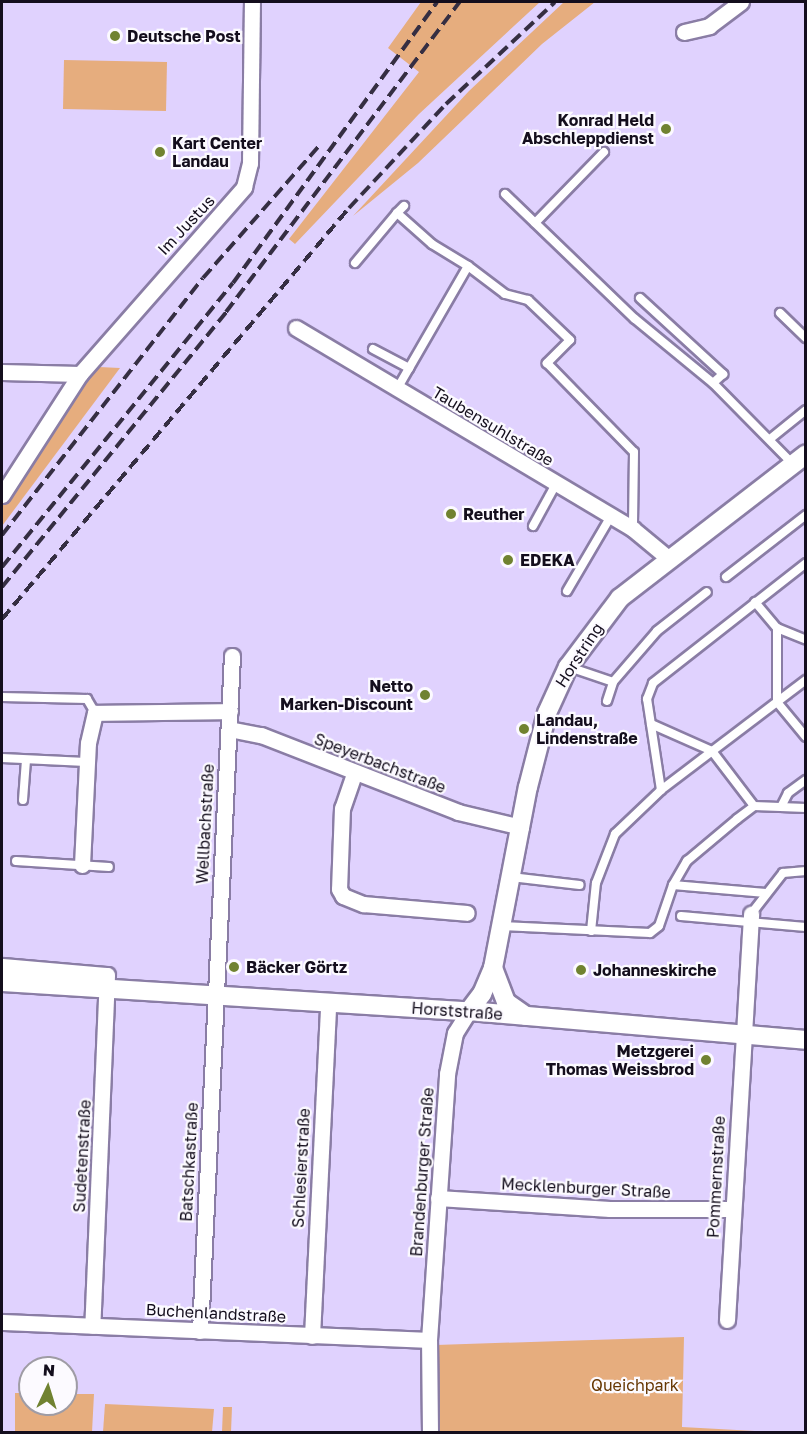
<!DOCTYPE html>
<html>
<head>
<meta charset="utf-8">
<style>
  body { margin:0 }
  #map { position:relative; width:807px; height:1434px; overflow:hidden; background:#e0d2fe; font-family:"Golos Text",sans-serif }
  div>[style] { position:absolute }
  .green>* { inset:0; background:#e6ad7e }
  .roads { filter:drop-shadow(2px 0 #8a7da5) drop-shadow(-2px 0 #8a7da5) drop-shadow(0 2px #8a7da5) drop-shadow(0 -2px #8a7da5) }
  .service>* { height:8px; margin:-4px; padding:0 4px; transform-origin:4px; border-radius:4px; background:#fff }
  .minor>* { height:15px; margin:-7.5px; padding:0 7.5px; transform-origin:7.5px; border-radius:7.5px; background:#fff }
  .tertiary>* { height:18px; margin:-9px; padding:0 9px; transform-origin:9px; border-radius:9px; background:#fff }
  .rail>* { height:4px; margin-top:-2px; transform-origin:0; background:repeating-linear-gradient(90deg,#352e42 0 12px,transparent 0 18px) }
  .dots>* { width:16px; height:16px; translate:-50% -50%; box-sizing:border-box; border:3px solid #fcfaff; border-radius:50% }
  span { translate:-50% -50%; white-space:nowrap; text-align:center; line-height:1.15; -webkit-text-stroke:4.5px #fcfaff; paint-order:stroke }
  .poi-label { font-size:16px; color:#140e1d; font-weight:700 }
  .left { translate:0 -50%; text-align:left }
  .right { translate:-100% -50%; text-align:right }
  .street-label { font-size:16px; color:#140e1d }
  .park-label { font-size:16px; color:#663703 }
  .frame { position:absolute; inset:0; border:3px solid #140e1d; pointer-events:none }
  .north { position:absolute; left:18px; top:1356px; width:60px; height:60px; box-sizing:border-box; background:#fcfaff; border:2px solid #9f9ca5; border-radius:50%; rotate:4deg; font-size:16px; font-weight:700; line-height:24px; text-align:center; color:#140e1d }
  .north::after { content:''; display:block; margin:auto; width:21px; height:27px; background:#708231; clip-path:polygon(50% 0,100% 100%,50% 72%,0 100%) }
</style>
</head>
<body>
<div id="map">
  <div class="green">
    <div style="clip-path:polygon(421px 2px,540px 2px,419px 114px,295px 244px,289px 239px,419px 72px,388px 48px)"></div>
    <div style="clip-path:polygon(564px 2px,595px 2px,542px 44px,418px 163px,353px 216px,469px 91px)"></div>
    <div style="clip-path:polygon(64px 60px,167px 62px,166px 111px,63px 109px)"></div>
    <div style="clip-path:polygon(78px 366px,120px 368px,2px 526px,2px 497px)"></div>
    <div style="clip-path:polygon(684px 1337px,682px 1427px,772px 1432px,434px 1432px,436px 1345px)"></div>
    <div style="clip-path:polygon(15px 1393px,30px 1393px,30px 1404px,66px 1404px,66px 1394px,94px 1394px,92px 1432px,15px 1432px)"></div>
    <div style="clip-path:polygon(105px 1404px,214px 1409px,212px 1432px,103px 1432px)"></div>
    <div style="clip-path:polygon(223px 1407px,232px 1407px,231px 1432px,222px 1432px)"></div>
  </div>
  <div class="roads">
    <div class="service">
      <div style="left:505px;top:194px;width:180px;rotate:43.9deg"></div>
      <div style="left:635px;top:319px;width:101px;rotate:39.4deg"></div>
      <div style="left:535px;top:223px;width:99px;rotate:-45.8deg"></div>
      <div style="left:355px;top:263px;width:65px;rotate:-50deg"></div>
      <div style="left:468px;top:266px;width:46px;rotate:37.1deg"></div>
      <div style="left:505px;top:294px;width:24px;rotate:15deg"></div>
      <div style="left:528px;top:300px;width:58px;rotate:43.6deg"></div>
      <div style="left:570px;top:340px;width:33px;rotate:135deg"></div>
      <div style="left:547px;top:363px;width:124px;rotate:45.7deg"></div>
      <div style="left:634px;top:452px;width:76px;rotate:90.8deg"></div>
      <div style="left:640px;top:298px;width:113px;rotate:42.5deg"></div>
      <div style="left:723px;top:374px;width:13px;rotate:138deg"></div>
      <div style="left:713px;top:383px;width:112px;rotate:45.4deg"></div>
      <div style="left:780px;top:313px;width:36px;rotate:44deg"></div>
      <div style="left:373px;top:349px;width:41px;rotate:27.8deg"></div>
      <div style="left:397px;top:389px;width:142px;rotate:-60deg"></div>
      <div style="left:468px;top:266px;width:42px;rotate:-148.6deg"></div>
      <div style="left:432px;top:244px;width:47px;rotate:-138.5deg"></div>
      <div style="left:397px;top:213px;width:10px;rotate:-45deg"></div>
      <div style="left:770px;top:439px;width:46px;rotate:-38.9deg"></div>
      <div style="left:533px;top:526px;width:48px;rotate:-61.3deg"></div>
      <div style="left:726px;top:577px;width:101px;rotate:-37.8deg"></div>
      <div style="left:567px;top:591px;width:87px;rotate:-59.6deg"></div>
      <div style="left:755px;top:602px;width:34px;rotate:50deg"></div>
      <div style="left:777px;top:628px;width:31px;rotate:22deg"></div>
      <div style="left:777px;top:628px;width:74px;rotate:90deg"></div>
      <div style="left:777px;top:702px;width:45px;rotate:50.4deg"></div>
      <div style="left:569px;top:667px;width:46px;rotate:18.8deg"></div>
      <div style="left:613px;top:682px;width:67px;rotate:-49.2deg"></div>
      <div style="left:657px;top:631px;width:63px;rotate:-38deg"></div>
      <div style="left:2px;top:697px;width:85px;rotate:1.3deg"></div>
      <div style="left:87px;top:699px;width:16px;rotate:60deg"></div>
      <div style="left:607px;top:701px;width:20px;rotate:-72deg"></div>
      <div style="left:651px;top:724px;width:67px;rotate:23.9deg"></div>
      <div style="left:712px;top:751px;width:69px;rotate:52.6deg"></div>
      <div style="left:2px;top:758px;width:84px;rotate:2.7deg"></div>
      <div style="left:661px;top:790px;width:92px;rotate:-98.7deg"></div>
      <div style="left:647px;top:699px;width:17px;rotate:-69deg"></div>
      <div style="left:653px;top:683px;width:194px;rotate:-38.1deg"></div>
      <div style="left:23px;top:800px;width:40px;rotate:-85.7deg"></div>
      <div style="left:782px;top:805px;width:13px;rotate:-63deg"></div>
      <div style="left:788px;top:793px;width:22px;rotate:-36deg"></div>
      <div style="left:16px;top:861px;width:93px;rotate:3.7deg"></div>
      <div style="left:511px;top:877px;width:69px;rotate:6.6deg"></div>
      <div style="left:673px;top:885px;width:93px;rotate:4.9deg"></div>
      <div style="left:751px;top:914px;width:52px;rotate:-52deg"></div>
      <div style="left:783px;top:873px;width:23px;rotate:-5deg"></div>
      <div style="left:681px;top:916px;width:125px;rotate:5deg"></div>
      <div style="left:502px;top:926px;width:148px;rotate:2.7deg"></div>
      <div style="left:650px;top:933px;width:11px;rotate:-38deg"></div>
      <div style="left:659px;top:926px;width:43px;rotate:-71.1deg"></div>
      <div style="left:673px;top:885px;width:28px;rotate:-60deg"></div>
      <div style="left:687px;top:861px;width:65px;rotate:-40deg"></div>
      <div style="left:737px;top:819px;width:21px;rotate:-37deg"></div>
      <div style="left:754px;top:806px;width:52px;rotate:2.2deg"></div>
      <div style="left:591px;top:931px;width:48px;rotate:-84.1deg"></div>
      <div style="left:596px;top:883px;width:53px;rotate:-68.8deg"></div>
      <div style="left:615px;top:834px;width:64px;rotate:-43.7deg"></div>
      <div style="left:661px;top:790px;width:182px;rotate:-37.2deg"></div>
    </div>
    <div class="minor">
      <div style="left:684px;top:32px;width:26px;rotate:-13deg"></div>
      <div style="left:709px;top:26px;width:40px;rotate:-37deg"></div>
      <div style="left:296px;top:328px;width:392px;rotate:30.8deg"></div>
      <div style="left:633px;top:529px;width:45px;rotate:39.6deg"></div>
      <div style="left:2px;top:372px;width:78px;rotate:1.5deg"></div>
      <div style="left:2px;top:495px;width:144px;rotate:-57.2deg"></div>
      <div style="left:80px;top:374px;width:249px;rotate:-48.7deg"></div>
      <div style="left:244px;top:187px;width:25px;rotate:-76deg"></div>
      <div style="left:250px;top:163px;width:161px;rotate:-89.3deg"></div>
      <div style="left:229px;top:729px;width:33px;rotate:11deg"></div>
      <div style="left:261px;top:735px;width:212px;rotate:21.3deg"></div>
      <div style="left:458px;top:812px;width:65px;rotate:13.4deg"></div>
      <div style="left:354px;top:774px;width:36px;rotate:109deg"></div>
      <div style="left:342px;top:808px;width:81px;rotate:92.1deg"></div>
      <div style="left:339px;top:889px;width:8px;rotate:60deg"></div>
      <div style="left:343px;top:896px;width:22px;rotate:22deg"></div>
      <div style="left:363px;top:904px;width:104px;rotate:4.9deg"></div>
      <div style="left:82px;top:865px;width:122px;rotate:-87.2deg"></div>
      <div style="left:88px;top:743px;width:31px;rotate:-77deg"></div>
      <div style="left:95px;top:713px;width:135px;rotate:-0.8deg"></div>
      <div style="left:2px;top:966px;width:105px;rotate:4.9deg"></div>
      <div style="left:107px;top:975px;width:351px;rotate:92.4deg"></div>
      <div style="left:438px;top:1198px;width:172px;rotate:3.7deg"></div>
      <div style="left:610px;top:1209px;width:122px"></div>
      <div style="left:727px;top:1320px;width:407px;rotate:-86.6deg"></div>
      <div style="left:2px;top:1322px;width:427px;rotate:2.4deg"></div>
      <div style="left:200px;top:1331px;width:676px;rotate:-87.29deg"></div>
      <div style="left:312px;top:1336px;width:333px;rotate:-87.2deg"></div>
      <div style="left:430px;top:1432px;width:92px;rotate:-90.6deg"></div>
      <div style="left:429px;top:1340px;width:267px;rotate:-86.1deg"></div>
      <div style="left:447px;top:1074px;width:42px;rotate:-79deg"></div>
      <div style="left:455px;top:1033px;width:26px;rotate:-58deg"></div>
    </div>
    <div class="tertiary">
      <div style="left:493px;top:968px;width:36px;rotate:69deg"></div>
      <div style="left:506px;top:1002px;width:24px;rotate:35deg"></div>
      <div style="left:2px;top:982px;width:468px;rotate:3.6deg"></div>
      <div style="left:469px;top:1011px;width:338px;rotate:4.9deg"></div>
      <div style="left:469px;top:1011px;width:21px;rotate:-53deg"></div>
      <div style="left:482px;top:994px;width:28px;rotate:-67deg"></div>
      <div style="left:493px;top:968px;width:184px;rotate:-79.1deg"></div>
      <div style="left:528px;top:787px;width:76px;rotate:-75.6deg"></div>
      <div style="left:547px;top:713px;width:51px;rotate:-65.5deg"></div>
      <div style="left:568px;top:667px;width:86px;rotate:-53deg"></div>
      <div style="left:620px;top:598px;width:235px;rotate:-37.7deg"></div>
    </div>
  </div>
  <div class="rail">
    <div style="left:2px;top:535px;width:326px;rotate:-52deg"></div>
    <div style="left:203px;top:278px;width:177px;rotate:-48.7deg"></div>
    <div style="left:2px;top:567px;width:366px;rotate:-50.9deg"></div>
    <div style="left:233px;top:283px;width:347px;rotate:-54deg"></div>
    <div style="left:2px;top:587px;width:355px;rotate:-50.8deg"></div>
    <div style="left:226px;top:312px;width:388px;rotate:-53deg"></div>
    <div style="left:2px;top:619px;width:538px;rotate:-49.83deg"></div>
    <div style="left:349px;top:208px;width:142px;rotate:-47deg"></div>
    <div style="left:446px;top:104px;width:149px;rotate:-43.1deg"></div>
  </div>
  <div class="dots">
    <div style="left:115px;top:36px;background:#708231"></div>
    <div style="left:666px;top:129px;background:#708231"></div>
    <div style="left:160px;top:152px;background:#708231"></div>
    <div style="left:451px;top:514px;background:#708231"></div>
    <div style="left:508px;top:560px;background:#708231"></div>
    <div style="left:425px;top:695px;background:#708231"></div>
    <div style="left:524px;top:729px;background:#708231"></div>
    <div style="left:234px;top:967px;background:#708231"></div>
    <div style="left:581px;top:970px;background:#708231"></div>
    <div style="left:706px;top:1060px;background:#708231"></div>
  </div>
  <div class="poi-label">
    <span class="left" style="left:127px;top:36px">Deutsche Post</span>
    <span class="right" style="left:654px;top:129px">Konrad Held<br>Abschleppdienst</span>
    <span class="left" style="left:172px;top:152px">Kart Center<br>Landau</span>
    <span class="left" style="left:463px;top:514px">Reuther</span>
    <span class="left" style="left:520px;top:560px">EDEKA</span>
    <span class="right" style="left:413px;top:695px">Netto<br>Marken-Discount</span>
    <span class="left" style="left:536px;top:729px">Landau,<br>Lindenstraße</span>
    <span class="left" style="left:246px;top:967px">Bäcker Görtz</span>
    <span class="left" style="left:593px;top:970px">Johanneskirche</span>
    <span class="right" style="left:694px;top:1060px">Metzgerei<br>Thomas Weissbrod</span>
  </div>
  <div class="street-label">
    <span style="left:186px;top:225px;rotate:-47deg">Im Justus</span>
    <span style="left:493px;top:426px;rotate:31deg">Taubensuhlstraße</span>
    <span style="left:579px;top:655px;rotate:-57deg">Horstring</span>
    <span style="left:380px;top:763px;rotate:21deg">Speyerbachstraße</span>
    <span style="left:205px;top:824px;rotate:-87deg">Wellbachstraße</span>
    <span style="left:457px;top:1011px;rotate:4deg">Horststraße</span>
    <span style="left:82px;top:1156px;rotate:-87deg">Sudetenstraße</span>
    <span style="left:189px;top:1162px;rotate:-87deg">Batschkastraße</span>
    <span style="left:301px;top:1168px;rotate:-87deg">Schlesierstraße</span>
    <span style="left:422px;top:1172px;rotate:-86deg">Brandenburger Straße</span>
    <span style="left:716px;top:1177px;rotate:-87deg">Pommernstraße</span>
    <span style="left:586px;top:1188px;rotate:3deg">Mecklenburger Straße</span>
    <span style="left:216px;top:1313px;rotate:3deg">Buchenlandstraße</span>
  </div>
  <div class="park-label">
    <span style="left:635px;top:1385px">Queichpark</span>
  </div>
  <div class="frame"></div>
  <div class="north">N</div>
</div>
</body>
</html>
